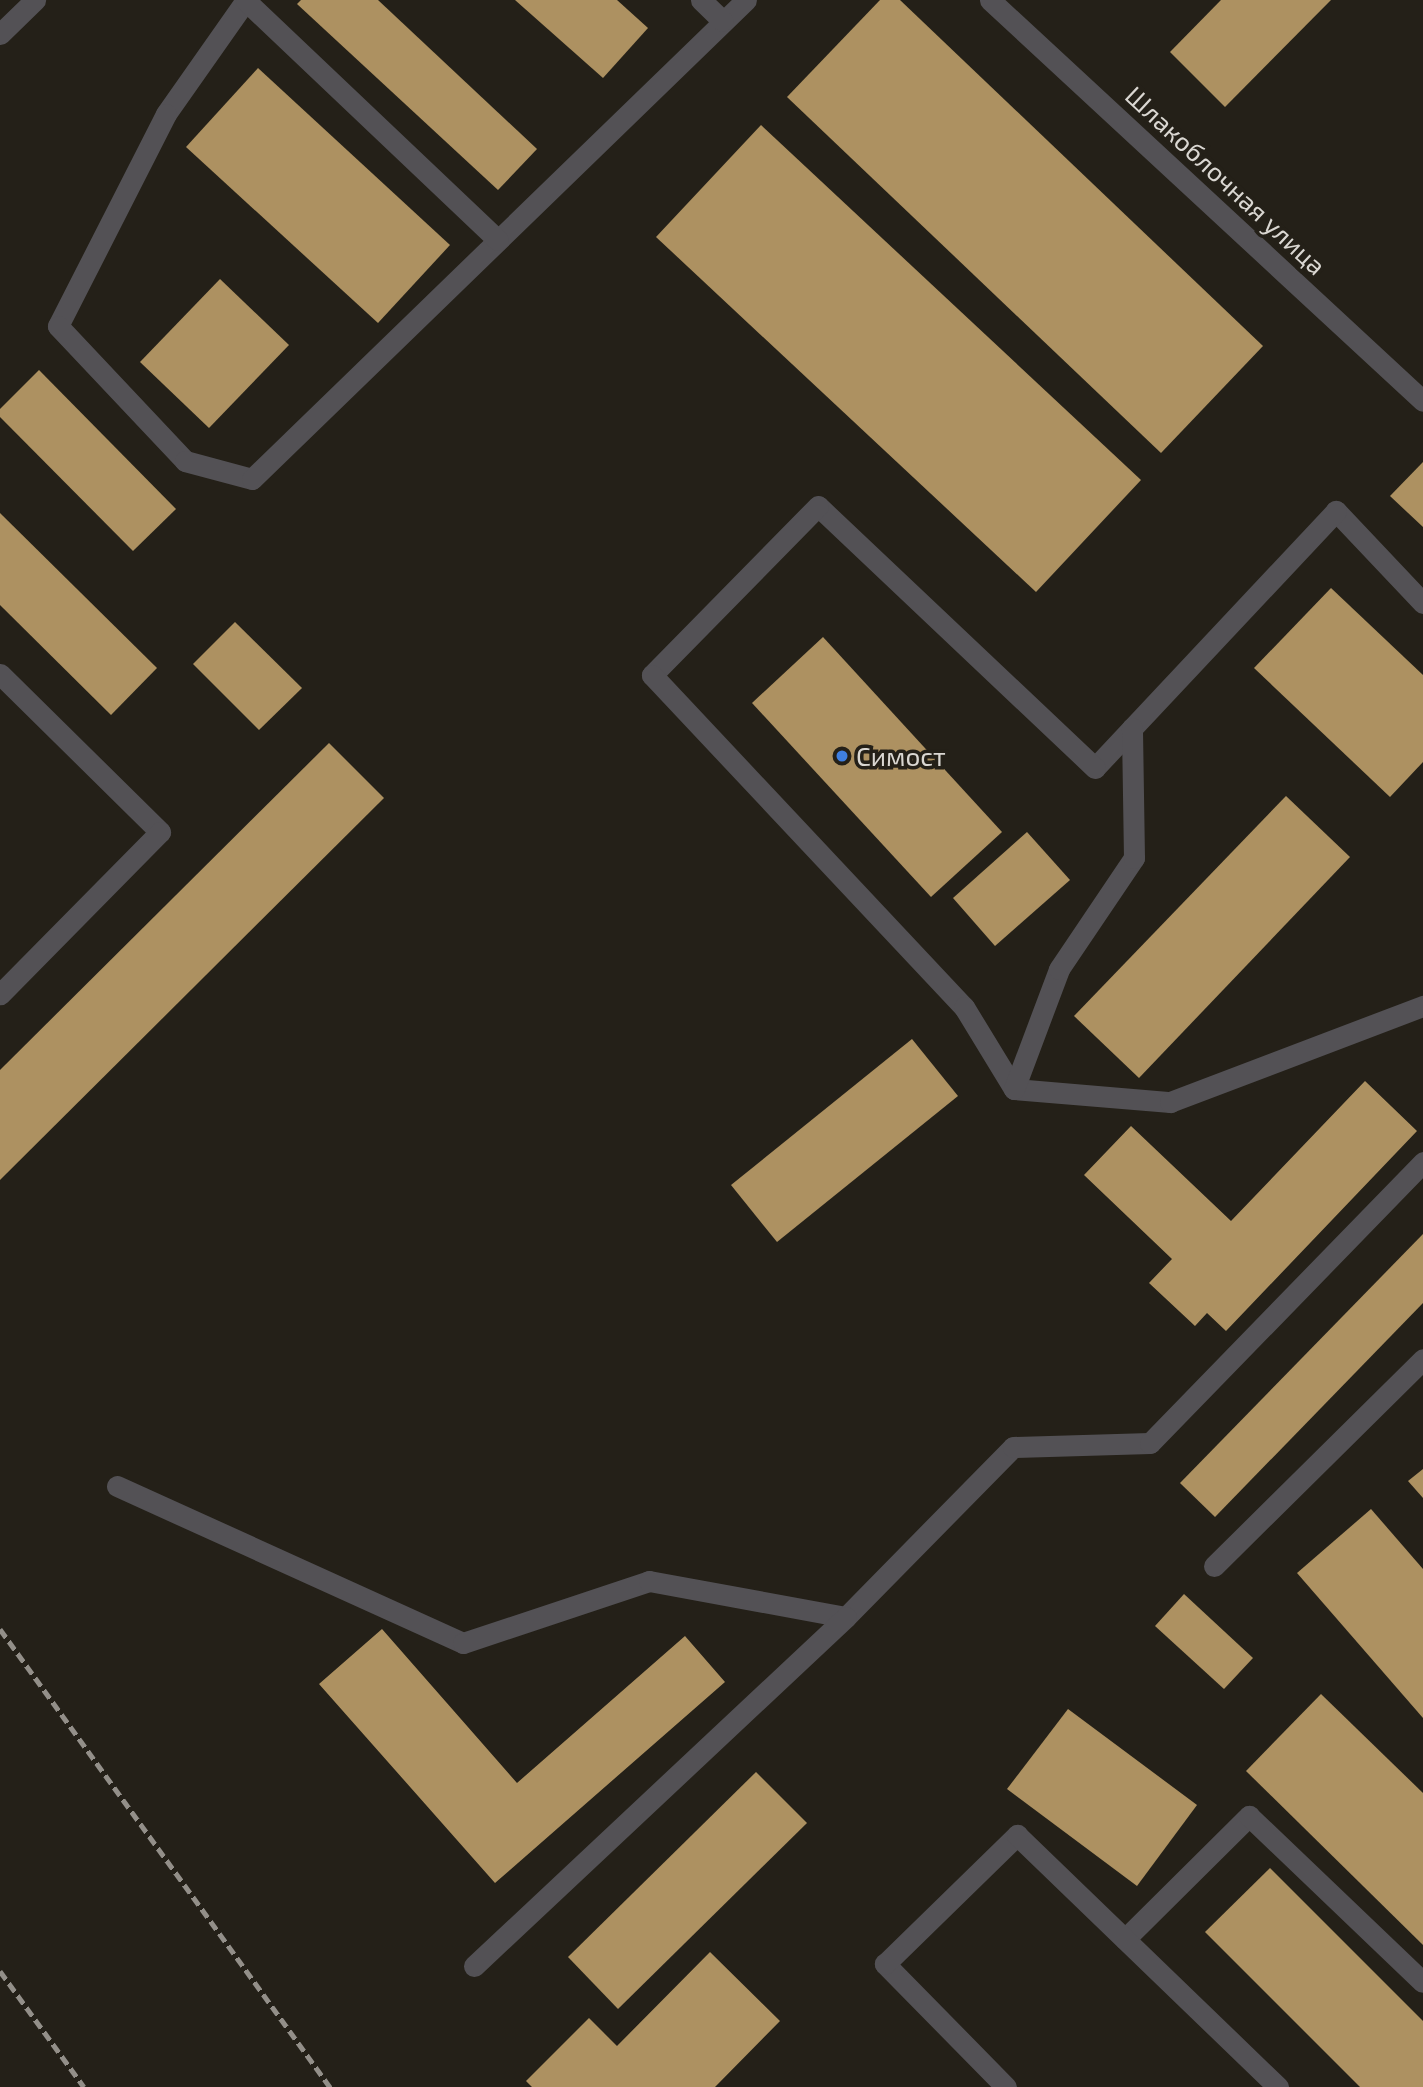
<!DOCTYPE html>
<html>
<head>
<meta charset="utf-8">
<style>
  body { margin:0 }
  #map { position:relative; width:1423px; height:2087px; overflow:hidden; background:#242018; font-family:"Exo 2",sans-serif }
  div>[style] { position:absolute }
  .building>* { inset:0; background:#ad9161 }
  .minor>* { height:21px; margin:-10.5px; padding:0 10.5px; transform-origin:10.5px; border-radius:10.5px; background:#535155 }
  .rail>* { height:5px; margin-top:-2.5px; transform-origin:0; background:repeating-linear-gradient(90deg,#938f89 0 10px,transparent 0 15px) }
  .dots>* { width:19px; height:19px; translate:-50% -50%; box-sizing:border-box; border:4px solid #242018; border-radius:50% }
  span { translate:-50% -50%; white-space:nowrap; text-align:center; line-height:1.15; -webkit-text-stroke:7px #242018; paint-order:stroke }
  .street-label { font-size:26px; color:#dad7d2 }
  .poi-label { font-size:26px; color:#dad7d2 }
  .left { translate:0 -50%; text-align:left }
</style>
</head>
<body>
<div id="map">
  <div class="building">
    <div style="clip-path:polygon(301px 0,378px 0,537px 149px,498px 190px,297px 4px)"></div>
    <div style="clip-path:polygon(515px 0,617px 0,648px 28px,603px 78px)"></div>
    <div style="clip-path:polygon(880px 0,900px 0,1263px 346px,1161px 453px,787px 97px)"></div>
    <div style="clip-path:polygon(1221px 0,1331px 0,1225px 107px,1170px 52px)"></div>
    <div style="clip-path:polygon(258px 68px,450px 245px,378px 323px,186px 147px)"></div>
    <div style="clip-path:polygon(761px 125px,1141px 480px,1036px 592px,656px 237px)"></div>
    <div style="clip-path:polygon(220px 279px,289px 345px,209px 428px,140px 362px)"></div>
    <div style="clip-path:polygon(39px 370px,176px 509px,133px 551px,0 417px,0 409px)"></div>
    <div style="clip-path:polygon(1423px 462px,1423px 527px,1390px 496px)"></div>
    <div style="clip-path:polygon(0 513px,157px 668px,111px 715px,0 605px)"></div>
    <div style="clip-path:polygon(1331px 588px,1423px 675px,1423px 762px,1390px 797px,1254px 668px)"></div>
    <div style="clip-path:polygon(235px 622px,302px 688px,259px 730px,193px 664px)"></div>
    <div style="clip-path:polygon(823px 637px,1002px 832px,931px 897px,752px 703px)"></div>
    <div style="clip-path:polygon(329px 743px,384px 798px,0 1180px,0 1070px)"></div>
    <div style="clip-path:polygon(1286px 796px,1350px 857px,1139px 1078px,1074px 1016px)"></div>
    <div style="clip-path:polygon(1027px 832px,1070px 880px,995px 946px,953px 898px)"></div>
    <div style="clip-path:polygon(912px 1039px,958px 1096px,777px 1242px,731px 1185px)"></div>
    <div style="clip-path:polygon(1365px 1081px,1417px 1131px,1226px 1331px,1207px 1313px,1195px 1326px,1149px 1283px,1172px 1259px,1084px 1175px,1131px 1126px,1231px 1221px)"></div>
    <div style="clip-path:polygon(1423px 1234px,1423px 1303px,1215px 1517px,1180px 1483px)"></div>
    <div style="clip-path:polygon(1423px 1469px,1423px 1498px,1408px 1481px)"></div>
    <div style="clip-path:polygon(1371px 1509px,1423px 1569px,1423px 1718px,1297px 1573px)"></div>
    <div style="clip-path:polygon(1184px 1594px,1253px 1658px,1224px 1689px,1155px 1626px)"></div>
    <div style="clip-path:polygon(382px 1629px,517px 1783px,685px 1636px,725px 1682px,495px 1883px,319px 1684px)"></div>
    <div style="clip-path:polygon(1321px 1694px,1423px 1793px,1423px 1945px,1246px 1771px)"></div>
    <div style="clip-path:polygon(1068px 1709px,1197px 1805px,1137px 1886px,1007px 1789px)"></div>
    <div style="clip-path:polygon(756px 1772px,807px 1823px,618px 2009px,568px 1957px)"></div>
    <div style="clip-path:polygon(1270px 1868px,1423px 2021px,1423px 2087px,1360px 2087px,1205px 1932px)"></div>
    <div style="clip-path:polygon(710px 1952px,780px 2021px,715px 2087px,532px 2087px,526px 2081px,589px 2018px,617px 2046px)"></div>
  </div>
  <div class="minor">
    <div style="left:246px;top:0;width:139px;rotate:125.1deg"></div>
    <div style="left:166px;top:114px;width:238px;rotate:117deg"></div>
    <div style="left:58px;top:326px;width:185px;rotate:46.7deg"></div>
    <div style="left:185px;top:461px;width:69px;rotate:15deg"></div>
    <div style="left:252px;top:479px;width:688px;rotate:-44.12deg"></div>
    <div style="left:701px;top:0;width:30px;rotate:44deg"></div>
    <div style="left:990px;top:0;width:590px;rotate:42.8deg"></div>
    <div style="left:246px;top:1px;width:347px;rotate:43.5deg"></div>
    <div style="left:0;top:34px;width:49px;rotate:-44.2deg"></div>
    <div style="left:1423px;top:603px;width:127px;rotate:-133.4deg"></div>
    <div style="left:1336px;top:511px;width:352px;rotate:133.2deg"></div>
    <div style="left:1095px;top:768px;width:381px;rotate:-136.6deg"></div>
    <div style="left:818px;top:506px;width:237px;rotate:134.5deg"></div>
    <div style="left:652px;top:675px;width:456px;rotate:46.8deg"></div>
    <div style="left:964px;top:1007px;width:96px;rotate:58.6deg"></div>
    <div style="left:1014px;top:1089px;width:157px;rotate:4.8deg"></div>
    <div style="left:1170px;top:1102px;width:271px;rotate:-20.8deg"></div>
    <div style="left:0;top:674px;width:225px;rotate:44.6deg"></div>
    <div style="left:160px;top:832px;width:228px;rotate:134.6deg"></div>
    <div style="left:1014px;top:1089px;width:128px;rotate:-69.4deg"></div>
    <div style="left:1059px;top:969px;width:134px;rotate:-56deg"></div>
    <div style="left:1134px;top:858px;width:130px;rotate:-90.9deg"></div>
    <div style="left:117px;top:1486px;width:380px;rotate:24.4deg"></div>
    <div style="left:463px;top:1643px;width:196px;rotate:-18.4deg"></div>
    <div style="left:649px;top:1581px;width:200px;rotate:10.4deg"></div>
    <div style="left:846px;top:1617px;width:238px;rotate:-45.5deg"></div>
    <div style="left:1013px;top:1447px;width:137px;rotate:-1.7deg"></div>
    <div style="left:1150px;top:1443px;width:392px;rotate:-45.8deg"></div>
    <div style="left:1214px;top:1566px;width:294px;rotate:-44.7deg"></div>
    <div style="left:1125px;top:1939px;width:175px;rotate:-44.8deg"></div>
    <div style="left:1249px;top:1816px;width:240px;rotate:43.7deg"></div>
    <div style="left:474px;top:1966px;width:510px;rotate:-43.17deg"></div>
    <div style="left:1006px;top:2087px;width:173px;rotate:-134.5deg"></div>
    <div style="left:885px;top:1964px;width:185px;rotate:-44.3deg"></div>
    <div style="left:1017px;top:1835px;width:363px;rotate:44deg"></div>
  </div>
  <div class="rail">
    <div style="left:0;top:1629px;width:565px;rotate:54.23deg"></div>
    <div style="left:0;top:1971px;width:143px;rotate:54.1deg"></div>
  </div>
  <div class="dots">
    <div style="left:842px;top:756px;background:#3f7fe0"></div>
  </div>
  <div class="street-label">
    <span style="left:1226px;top:180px;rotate:43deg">Шлакоблочная улица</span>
  </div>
  <div class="poi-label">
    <span class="left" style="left:856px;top:756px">Симост</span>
  </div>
</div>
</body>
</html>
